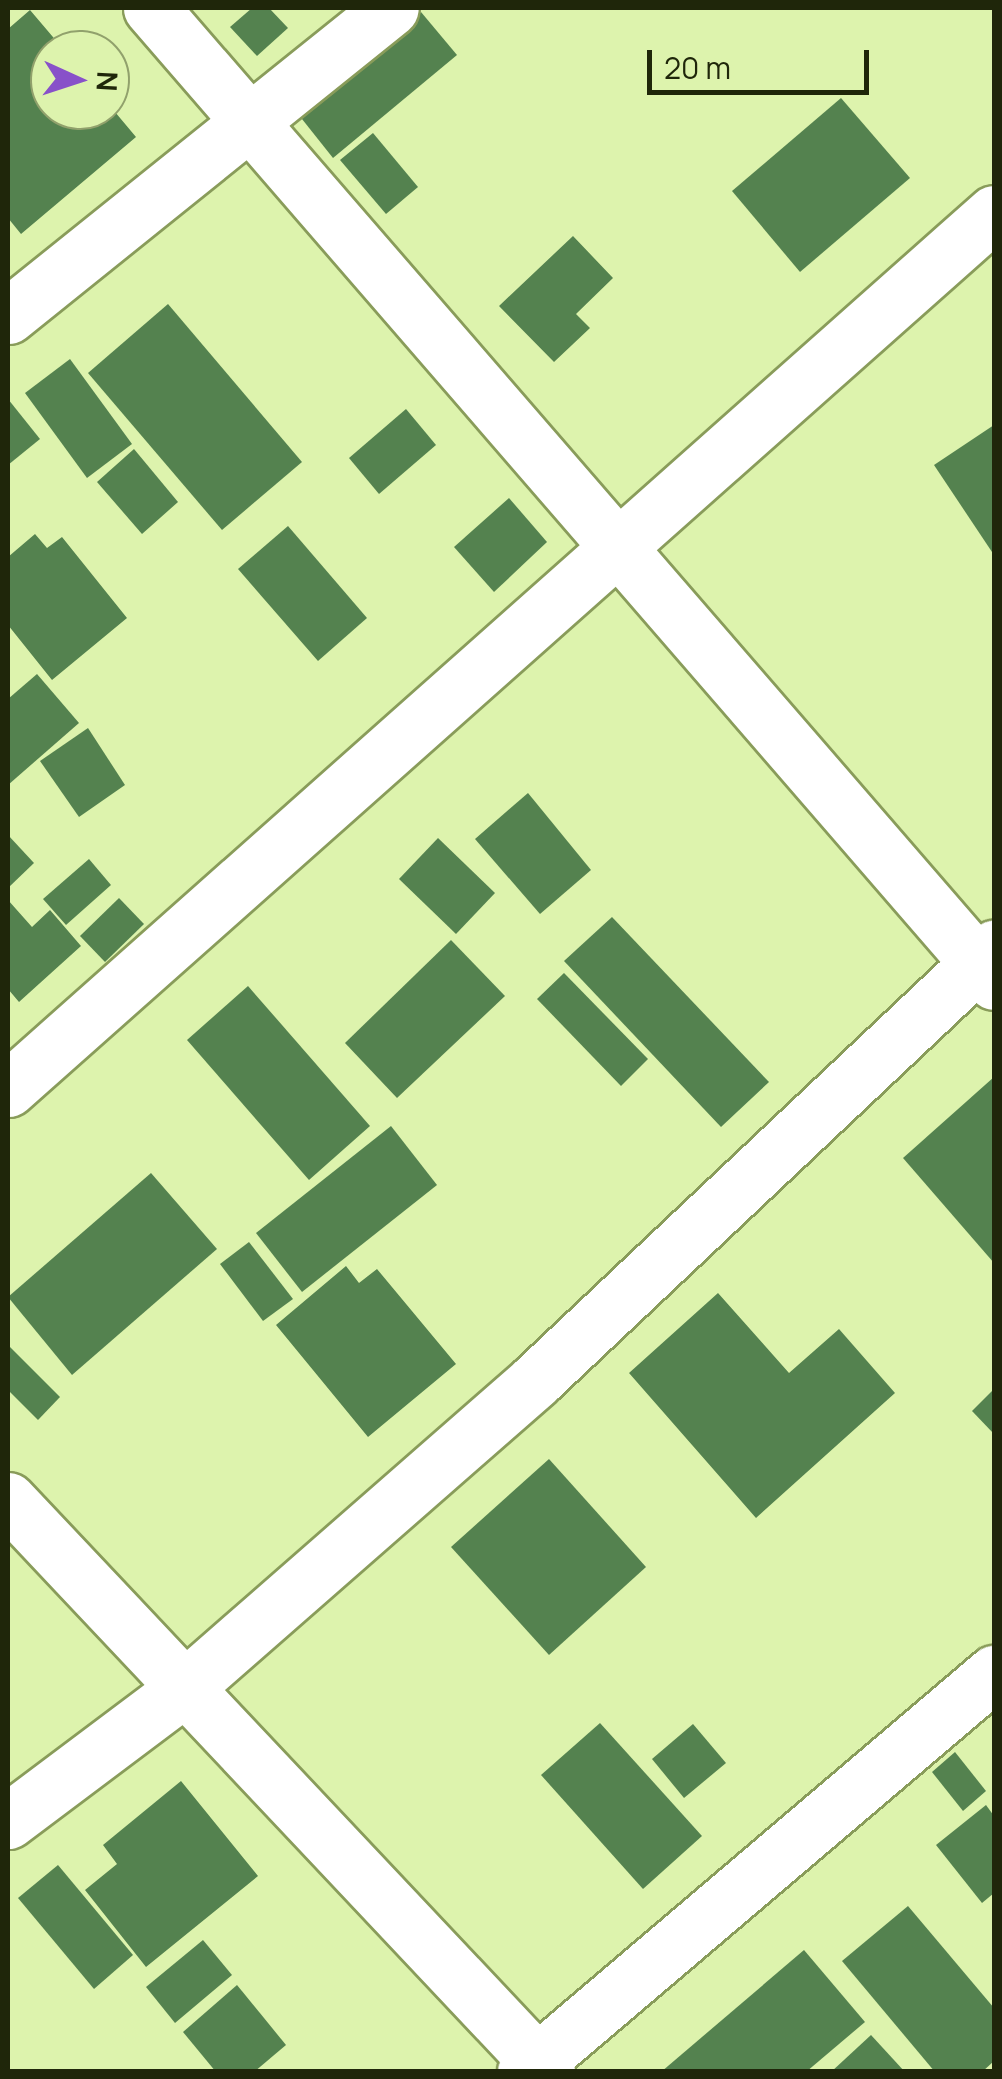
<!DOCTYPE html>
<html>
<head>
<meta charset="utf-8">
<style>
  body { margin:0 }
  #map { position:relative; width:1002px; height:2079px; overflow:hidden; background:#ddf3ad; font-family:Manrope,sans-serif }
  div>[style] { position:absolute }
  .building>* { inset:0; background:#54824f }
  .roads { filter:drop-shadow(2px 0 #899c5a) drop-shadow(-2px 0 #899c5a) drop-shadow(0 2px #899c5a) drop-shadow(0 -2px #899c5a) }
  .street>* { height:55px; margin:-27.5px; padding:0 27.5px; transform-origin:27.5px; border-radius:27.5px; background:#fff }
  span { translate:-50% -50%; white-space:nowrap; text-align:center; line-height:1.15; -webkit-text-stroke:8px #ddf3ad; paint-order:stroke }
  .frame { position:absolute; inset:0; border:10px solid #1f260a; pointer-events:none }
  .north { position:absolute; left:30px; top:30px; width:100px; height:100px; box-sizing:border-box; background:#ddf3ad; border:2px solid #91a16c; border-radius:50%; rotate:93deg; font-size:28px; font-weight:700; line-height:40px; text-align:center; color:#1f260a }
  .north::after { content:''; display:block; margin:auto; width:35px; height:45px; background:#8851c9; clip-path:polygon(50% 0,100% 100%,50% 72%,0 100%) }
  .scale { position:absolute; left:647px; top:50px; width:222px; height:45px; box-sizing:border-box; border:5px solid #1f260a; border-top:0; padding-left:12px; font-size:30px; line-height:35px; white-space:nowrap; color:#1f260a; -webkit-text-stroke:8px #ddf3ad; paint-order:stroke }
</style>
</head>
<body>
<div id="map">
  <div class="building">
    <div style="clip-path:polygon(252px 8px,269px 8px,288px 28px,257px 56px,230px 27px)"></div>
    <div style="clip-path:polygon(30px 10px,64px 50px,50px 50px,50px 110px,110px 106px,136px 137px,21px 234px,8px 218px,8px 29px)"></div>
    <div style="clip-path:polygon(421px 12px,457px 55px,333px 158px,298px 114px)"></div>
    <div style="clip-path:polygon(841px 98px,910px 178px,800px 272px,732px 191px)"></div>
    <div style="clip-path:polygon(373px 133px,418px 187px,386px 214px,340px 160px)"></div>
    <div style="clip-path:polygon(573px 236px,613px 278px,576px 314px,590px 328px,554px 362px,499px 306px)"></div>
    <div style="clip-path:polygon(168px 304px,302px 462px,222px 530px,88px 373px)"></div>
    <div style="clip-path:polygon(70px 359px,132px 444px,87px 478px,25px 393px)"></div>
    <div style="clip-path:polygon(8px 399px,40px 439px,8px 465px)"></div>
    <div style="clip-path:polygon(406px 409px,436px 445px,379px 494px,349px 458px)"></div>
    <div style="clip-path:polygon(994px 425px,994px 555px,934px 465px)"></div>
    <div style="clip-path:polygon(134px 449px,178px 502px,142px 534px,97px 482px)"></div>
    <div style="clip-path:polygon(509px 498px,547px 542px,494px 592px,454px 547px)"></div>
    <div style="clip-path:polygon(288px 526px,367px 618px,318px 661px,238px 569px)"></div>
    <div style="clip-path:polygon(35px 534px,47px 548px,62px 537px,127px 618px,52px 680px,8px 625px,8px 557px)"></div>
    <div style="clip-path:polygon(37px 674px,79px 723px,8px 785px,8px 699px)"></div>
    <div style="clip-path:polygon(88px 728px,125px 785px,79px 817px,40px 761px)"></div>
    <div style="clip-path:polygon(528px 793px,591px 870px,540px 914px,475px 839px)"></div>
    <div style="clip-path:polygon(8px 835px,34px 863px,8px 888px)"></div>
    <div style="clip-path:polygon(438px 838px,495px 893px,456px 934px,399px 879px)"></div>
    <div style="clip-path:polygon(89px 859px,111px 885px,66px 925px,43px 899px)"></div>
    <div style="clip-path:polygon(119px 898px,144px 924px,105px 962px,80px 936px)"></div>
    <div style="clip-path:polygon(8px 900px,32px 927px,50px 910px,81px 946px,19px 1002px,8px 989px)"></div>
    <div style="clip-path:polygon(612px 917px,769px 1082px,721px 1127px,564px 961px)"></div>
    <div style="clip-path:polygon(451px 940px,505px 996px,397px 1098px,345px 1043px)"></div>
    <div style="clip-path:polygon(564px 973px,648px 1059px,621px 1086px,537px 999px)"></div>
    <div style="clip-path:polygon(248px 986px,370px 1126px,309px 1180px,187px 1040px)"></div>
    <div style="clip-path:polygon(994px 1077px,994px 1263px,903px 1158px)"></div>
    <div style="clip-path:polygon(391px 1126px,437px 1185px,302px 1292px,256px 1233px)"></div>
    <div style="clip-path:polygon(151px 1173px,217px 1249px,72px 1375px,8px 1297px)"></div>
    <div style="clip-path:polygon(249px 1242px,293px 1299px,263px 1321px,220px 1264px)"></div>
    <div style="clip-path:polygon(346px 1266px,359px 1283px,377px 1269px,456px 1364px,368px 1437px,276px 1325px)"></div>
    <div style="clip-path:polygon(718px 1293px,789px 1373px,839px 1329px,895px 1393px,756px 1518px,629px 1373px)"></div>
    <div style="clip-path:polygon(10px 1347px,60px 1397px,38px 1420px,8px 1390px)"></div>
    <div style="clip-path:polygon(994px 1389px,994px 1434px,972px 1411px)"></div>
    <div style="clip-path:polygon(549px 1459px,646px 1567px,549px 1655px,451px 1547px)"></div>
    <div style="clip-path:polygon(600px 1723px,702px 1836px,643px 1889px,541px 1775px)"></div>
    <div style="clip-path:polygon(693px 1724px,726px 1763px,684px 1798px,652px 1759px)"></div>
    <div style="clip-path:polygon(955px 1752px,986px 1791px,963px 1811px,932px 1772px)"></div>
    <div style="clip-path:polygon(181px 1781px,258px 1876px,146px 1967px,85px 1890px,117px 1864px,103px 1845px)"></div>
    <div style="clip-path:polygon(986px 1805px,994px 1816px,994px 1893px,982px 1903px,936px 1845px)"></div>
    <div style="clip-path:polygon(58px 1865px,133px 1955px,94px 1989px,18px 1898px)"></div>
    <div style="clip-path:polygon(908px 1906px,994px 2008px,994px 2061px,982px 2072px,935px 2072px,842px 1961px)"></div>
    <div style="clip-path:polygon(203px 1940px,232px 1975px,175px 2023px,146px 1987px)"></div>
    <div style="clip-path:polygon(804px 1950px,865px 2022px,806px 2072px,661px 2072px)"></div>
    <div style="clip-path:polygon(237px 1985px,286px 2045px,254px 2072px,216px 2072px,183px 2032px)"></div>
    <div style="clip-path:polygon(871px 2035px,905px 2072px,831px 2072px)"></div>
  </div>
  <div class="roads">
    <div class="street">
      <div style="left:151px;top:8px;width:1288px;rotate:49.12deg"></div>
      <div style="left:8px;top:316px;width:491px;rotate:-38.8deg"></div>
      <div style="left:8px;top:1089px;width:1319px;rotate:-41.62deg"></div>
      <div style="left:8px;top:1500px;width:786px;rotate:46.7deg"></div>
      <div style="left:8px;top:1821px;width:216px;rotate:-36.9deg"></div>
      <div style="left:181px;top:1691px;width:472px;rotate:-41.2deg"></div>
      <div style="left:536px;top:1380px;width:630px;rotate:-43.33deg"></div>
      <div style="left:525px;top:2072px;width:616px;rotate:-40.39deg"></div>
    </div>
  </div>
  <div class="frame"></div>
  <div class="north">N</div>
  <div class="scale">20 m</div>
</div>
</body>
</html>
